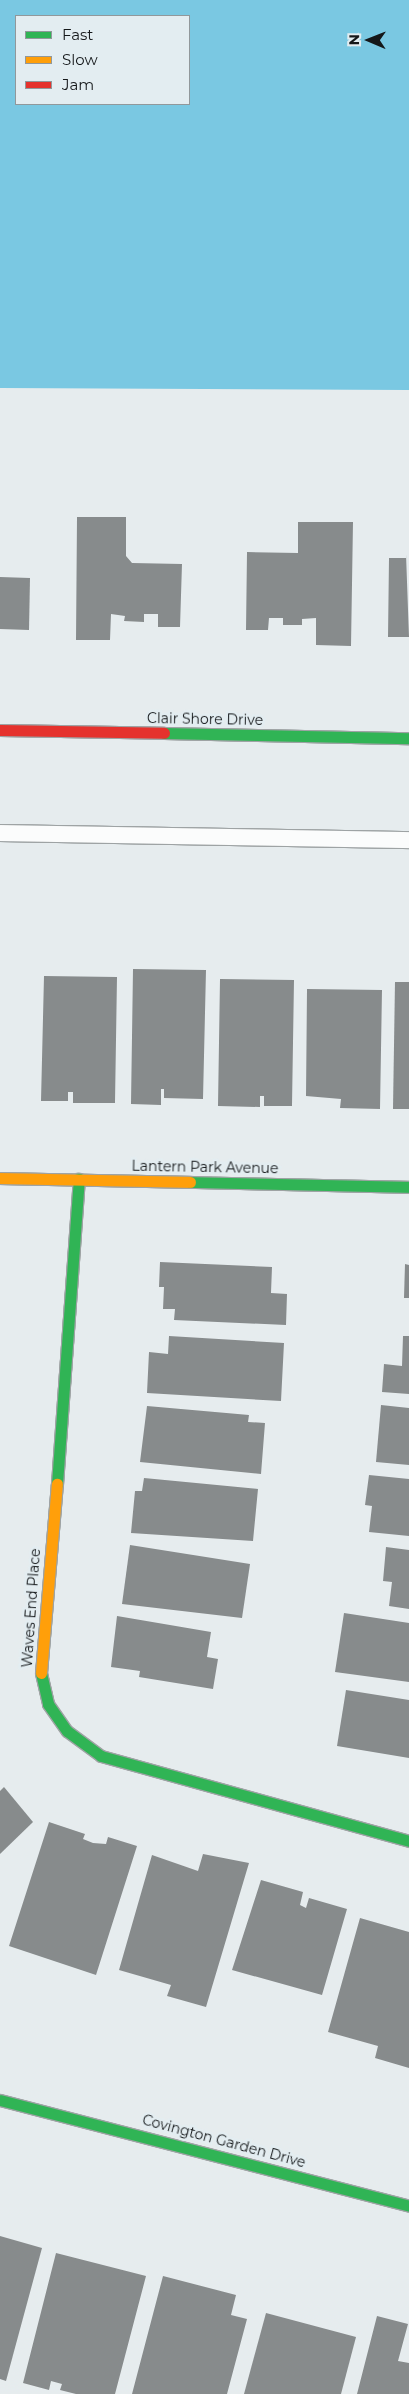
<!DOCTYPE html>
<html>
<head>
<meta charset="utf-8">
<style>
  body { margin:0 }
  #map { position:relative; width:409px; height:2394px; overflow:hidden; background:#e6ecee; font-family:Montserrat,sans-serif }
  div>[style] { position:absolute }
  .water>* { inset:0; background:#7ac8e2 }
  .building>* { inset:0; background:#878b8c }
  .roads { filter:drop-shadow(1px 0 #9ea3a4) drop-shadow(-1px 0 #9ea3a4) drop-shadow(0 1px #9ea3a4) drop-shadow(0 -1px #9ea3a4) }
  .lane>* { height:16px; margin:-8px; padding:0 8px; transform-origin:8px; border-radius:8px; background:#fbfcfc }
  .fast>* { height:11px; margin:-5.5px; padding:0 5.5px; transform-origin:5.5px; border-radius:5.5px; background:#30b455 }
  .slow>* { height:11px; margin:-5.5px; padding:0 5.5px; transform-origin:5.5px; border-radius:5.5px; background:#ff9f0a }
  .jam>* { height:11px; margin:-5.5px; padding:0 5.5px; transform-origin:5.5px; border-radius:5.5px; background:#e5322d }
  span { translate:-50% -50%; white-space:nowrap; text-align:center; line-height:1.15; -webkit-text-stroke:5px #e3edf1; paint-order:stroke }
  .street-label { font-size:14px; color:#15181a }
  .legend { position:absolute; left:15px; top:15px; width:175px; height:90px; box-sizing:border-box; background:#e3edf1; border:1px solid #91989b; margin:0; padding:6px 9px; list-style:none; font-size:15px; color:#15181a }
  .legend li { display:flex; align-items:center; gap:10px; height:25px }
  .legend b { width:25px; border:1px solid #91989b }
  .north { position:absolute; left:344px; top:15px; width:50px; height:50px; -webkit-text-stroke:4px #e3edf1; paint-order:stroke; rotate:271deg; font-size:14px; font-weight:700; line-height:20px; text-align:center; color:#15181a }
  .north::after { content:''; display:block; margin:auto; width:18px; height:22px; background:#15181a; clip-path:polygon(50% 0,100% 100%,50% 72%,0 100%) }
</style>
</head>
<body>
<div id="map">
  <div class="water">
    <div style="clip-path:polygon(evenodd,0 0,409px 0,409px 390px,0 388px,0 0,16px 16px,189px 16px,189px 104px,16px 104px,16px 16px)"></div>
  </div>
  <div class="building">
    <div style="clip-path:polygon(77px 517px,126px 517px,126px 556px,132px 563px,182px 564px,180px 627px,158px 627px,158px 614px,144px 614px,144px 622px,124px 621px,125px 616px,111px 614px,110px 640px,76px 640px)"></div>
    <div style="clip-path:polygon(298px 522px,353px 522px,351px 646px,316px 645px,316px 618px,302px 619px,302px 625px,283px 625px,283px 618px,269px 618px,268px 630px,246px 630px,247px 552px,298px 553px)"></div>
    <div style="clip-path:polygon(406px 554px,409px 637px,388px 637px,389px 558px,406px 558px)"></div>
    <div style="clip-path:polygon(0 577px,30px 578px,29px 630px,0 629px)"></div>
    <div style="clip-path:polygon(133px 969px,206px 970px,203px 1099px,164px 1098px,164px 1089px,161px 1089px,161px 1105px,131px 1104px)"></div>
    <div style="clip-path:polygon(44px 976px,117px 977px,115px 1103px,73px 1103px,73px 1092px,68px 1092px,68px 1101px,41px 1101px)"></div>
    <div style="clip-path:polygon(220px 979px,294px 980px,292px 1106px,264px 1106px,264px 1096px,260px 1096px,260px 1107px,218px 1106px)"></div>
    <div style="clip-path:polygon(395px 982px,409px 982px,409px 1109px,393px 1109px)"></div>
    <div style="clip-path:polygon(307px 989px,382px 990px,380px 1109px,340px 1108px,341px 1099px,306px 1096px)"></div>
    <div style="clip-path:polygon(160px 1262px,272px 1267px,271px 1293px,287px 1294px,286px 1325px,174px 1320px,175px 1309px,163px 1309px,164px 1287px,159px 1287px)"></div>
    <div style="clip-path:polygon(405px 1264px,409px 1265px,409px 1298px,404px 1298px)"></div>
    <div style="clip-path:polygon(169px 1336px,284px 1343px,281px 1401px,147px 1393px,149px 1352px,168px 1354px)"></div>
    <div style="clip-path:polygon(403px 1336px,409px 1336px,409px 1394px,382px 1392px,384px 1364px,402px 1366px)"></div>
    <div style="clip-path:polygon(381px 1405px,409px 1408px,409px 1465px,376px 1462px)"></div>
    <div style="clip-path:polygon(147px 1406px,249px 1415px,248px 1422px,265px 1423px,261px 1474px,140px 1462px)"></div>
    <div style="clip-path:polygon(369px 1475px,409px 1479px,409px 1536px,369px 1532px,372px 1506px,365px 1505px)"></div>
    <div style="clip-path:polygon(144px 1478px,258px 1489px,253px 1541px,131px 1533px,135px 1491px,142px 1491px)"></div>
    <div style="clip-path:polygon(130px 1545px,250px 1564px,242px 1618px,122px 1604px)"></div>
    <div style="clip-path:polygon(386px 1547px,409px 1550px,409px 1609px,389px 1606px,392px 1582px,383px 1581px)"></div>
    <div style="clip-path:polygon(344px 1613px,409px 1623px,409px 1682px,335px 1672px)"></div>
    <div style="clip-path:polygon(117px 1616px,211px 1632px,207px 1657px,218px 1659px,213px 1689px,139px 1677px,140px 1671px,111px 1667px)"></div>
    <div style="clip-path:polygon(346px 1690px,409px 1700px,409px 1758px,337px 1746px)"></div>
    <div style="clip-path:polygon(4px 1787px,33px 1822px,0 1854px,0 1791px)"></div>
    <div style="clip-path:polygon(49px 1822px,85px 1834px,83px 1839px,93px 1843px,106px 1844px,108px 1837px,137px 1846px,96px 1975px,9px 1946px)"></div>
    <div style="clip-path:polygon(203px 1854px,249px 1863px,206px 2007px,167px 1996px,171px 1985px,119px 1970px,152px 1855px,198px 1871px)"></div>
    <div style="clip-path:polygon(261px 1880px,303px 1892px,300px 1905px,306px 1908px,309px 1898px,347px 1909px,322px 1995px,232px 1970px)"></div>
    <div style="clip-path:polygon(360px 1918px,409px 1932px,409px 2068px,375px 2058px,378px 2046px,328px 2032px)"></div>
    <div style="clip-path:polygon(0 2236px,42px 2248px,6px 2381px,0 2379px)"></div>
    <div style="clip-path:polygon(56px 2253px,146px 2276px,115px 2394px,76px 2394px,60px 2390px,62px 2384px,51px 2381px,49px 2390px,23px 2383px)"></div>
    <div style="clip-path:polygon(163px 2276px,236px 2295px,231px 2315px,247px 2319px,227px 2394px,132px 2394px)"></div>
    <div style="clip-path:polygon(266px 2313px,356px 2337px,341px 2394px,244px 2394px)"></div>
    <div style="clip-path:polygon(377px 2316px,408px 2324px,398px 2361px,409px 2363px,409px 2394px,357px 2394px)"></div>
  </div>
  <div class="roads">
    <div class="lane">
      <div style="left:0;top:833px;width:409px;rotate:1deg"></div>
    </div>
    <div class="fast">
      <div style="left:164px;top:733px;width:245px;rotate:1.2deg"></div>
      <div style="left:190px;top:1182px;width:219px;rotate:1.3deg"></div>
      <div style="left:57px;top:1484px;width:306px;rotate:-85.9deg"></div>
      <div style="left:41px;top:1673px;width:32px;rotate:77deg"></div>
      <div style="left:48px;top:1704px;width:33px;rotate:55deg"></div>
      <div style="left:67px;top:1731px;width:42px;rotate:36.3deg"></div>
      <div style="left:101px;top:1756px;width:320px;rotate:15.4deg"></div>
      <div style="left:0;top:2100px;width:423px;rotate:14.5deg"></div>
    </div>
    <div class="slow">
      <div style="left:0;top:1178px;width:190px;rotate:1.2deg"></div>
      <div style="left:41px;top:1673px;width:190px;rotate:-85.2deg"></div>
    </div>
    <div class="jam">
      <div style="left:0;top:730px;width:164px;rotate:1deg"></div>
    </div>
  </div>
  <div class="street-label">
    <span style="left:205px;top:719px;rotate:1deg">Clair Shore Drive</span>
    <span style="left:205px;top:1167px;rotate:1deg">Lantern Park Avenue</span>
    <span style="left:31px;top:1608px;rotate:-86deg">Waves End Place</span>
    <span style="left:224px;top:2141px;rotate:15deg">Covington Garden Drive</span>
  </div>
  <ul class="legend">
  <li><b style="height:6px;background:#30b455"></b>Fast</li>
  <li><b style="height:6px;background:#ff9f0a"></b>Slow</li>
  <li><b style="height:6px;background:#e5322d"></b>Jam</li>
  </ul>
  <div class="north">N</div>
</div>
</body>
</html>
